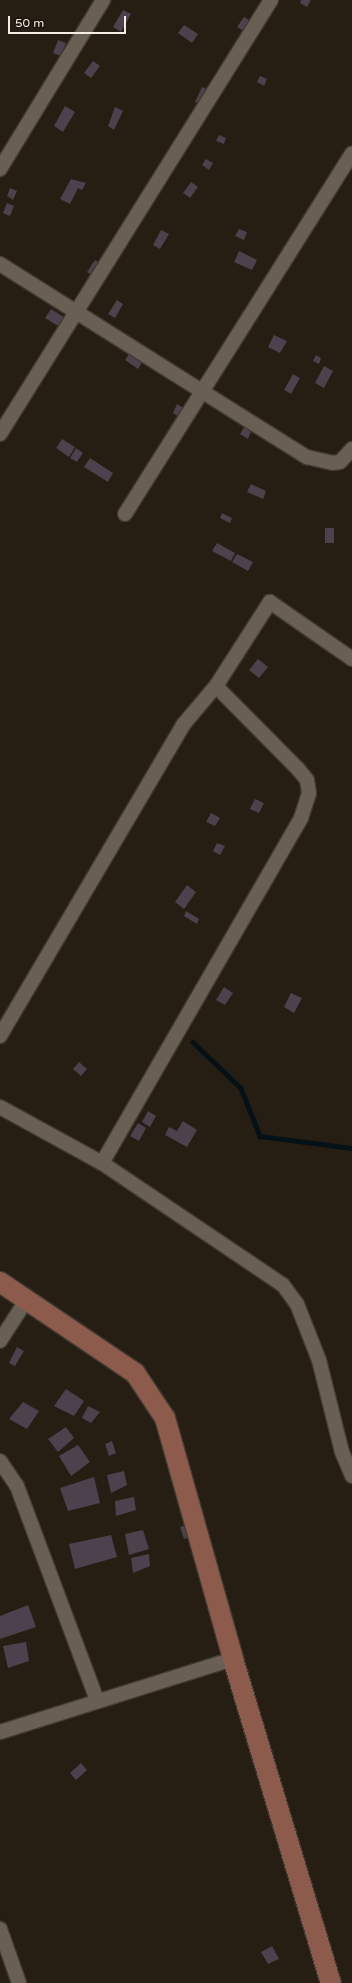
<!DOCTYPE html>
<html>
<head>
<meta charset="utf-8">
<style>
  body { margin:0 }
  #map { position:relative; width:352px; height:1983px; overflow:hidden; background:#261d13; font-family:"Varela Round",sans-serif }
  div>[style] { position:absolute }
  .stream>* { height:4.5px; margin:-2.25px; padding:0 2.25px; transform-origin:2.25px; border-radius:2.25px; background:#041218 }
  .building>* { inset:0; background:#4c414c }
  .roads { filter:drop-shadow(1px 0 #413a33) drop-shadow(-1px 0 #413a33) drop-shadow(0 1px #413a33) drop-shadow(0 -1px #413a33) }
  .street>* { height:14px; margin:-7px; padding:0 7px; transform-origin:7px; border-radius:7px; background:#6a5f53 }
  .secondary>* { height:20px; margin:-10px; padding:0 10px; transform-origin:10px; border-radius:10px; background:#8c5b4c }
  span { translate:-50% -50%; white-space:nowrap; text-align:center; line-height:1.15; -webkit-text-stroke:3.5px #1c140a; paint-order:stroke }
  .scale { position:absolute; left:8px; top:16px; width:118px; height:18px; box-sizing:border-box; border:2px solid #f4ede6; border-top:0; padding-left:5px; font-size:12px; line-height:14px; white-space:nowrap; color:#f4ede6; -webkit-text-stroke:3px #1c140a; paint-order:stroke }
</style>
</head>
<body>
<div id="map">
  <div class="stream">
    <div style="left:193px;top:1042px;width:66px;rotate:43.8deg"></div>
    <div style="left:241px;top:1088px;width:52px;rotate:68.4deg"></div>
    <div style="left:260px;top:1136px;width:93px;rotate:7.4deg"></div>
  </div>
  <div class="building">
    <div style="clip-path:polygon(301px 0,311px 0,307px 7px,300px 3px)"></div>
    <div style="clip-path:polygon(123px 10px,131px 14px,121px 32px,113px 27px)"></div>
    <div style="clip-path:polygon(244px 17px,251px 21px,245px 32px,237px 27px)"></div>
    <div style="clip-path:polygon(184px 25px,198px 34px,192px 43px,178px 33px)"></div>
    <div style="clip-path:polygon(58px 40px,66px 43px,61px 56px,53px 53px)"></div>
    <div style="clip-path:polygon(93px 61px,100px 66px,91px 78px,84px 73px)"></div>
    <div style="clip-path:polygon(260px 76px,267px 79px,264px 86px,257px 82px)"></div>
    <div style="clip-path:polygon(202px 87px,211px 91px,204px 107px,195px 102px)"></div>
    <div style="clip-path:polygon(65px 106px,75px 112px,63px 132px,54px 126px)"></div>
    <div style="clip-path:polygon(115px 107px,123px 111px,114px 130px,108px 126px)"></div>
    <div style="clip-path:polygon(219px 135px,226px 138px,224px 144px,216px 141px)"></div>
    <div style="clip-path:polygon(206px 159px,213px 163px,209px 170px,202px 165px)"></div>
    <div style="clip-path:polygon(71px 179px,86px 183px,82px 190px,78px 188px,70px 204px,60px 199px)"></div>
    <div style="clip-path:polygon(191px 182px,198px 187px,190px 198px,183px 193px)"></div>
    <div style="clip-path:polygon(10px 188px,17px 191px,13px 200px,7px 196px)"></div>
    <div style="clip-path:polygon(7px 203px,14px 206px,10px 216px,3px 213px)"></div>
    <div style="clip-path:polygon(239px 229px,247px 232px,244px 240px,235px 236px)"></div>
    <div style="clip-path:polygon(161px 230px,169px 234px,160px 249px,153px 245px)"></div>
    <div style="clip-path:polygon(239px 251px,257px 260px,252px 270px,234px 262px)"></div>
    <div style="clip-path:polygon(95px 260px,101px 264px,93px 276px,87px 272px)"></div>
    <div style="clip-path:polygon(117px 300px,123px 304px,115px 318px,108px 314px)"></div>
    <div style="clip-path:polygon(51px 309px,64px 317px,58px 326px,45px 318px)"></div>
    <div style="clip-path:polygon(274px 335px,287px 341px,280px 353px,268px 347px)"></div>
    <div style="clip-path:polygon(133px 348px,146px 356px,138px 369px,125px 360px)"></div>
    <div style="clip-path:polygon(316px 355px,321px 358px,319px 364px,313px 361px)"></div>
    <div style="clip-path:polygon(324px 366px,333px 371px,324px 388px,315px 383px)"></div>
    <div style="clip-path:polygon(293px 374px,300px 378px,291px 394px,284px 390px)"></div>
    <div style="clip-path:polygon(177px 404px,187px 410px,182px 419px,173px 413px)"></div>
    <div style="clip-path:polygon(245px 426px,252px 430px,248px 439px,240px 434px)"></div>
    <div style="clip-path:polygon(62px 439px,75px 447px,69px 457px,56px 448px)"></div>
    <div style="clip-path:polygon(76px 448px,83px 453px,77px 462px,70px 458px)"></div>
    <div style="clip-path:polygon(90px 458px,113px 473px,108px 482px,84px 467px)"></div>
    <div style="clip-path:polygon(251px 484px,266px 491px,263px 499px,247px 492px)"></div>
    <div style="clip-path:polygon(222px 513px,232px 518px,230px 523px,220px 518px)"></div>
    <div style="clip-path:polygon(325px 528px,334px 528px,334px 543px,325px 543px)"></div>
    <div style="clip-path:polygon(217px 543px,235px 553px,231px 561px,212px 551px)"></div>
    <div style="clip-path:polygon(237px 554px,253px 562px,248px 571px,232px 562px)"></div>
    <div style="clip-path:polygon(258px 659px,268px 667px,259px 678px,249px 670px)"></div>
    <div style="clip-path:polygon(255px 799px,264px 803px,259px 813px,250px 809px)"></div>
    <div style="clip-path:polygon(211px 813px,220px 818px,215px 826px,206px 822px)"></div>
    <div style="clip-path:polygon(217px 843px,225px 846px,220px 855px,213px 851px)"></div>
    <div style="clip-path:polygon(187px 885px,196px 892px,184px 909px,175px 902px)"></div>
    <div style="clip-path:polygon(186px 911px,199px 919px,197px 924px,184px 916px)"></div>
    <div style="clip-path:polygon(224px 987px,233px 993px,225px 1005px,216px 1000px)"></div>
    <div style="clip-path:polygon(291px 993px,302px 998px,294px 1013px,284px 1007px)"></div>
    <div style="clip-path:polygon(79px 1062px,87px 1069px,81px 1076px,73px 1069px)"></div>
    <div style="clip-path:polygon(148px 1111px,156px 1116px,150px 1127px,142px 1122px)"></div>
    <div style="clip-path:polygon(183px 1121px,197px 1130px,187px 1147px,165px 1135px,169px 1127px,177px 1131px)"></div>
    <div style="clip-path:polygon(138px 1123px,146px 1128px,139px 1141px,130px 1136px)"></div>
    <div style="clip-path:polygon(17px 1347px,24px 1351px,15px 1366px,9px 1363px)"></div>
    <div style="clip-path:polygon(66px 1389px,84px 1401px,74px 1416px,54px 1406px)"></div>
    <div style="clip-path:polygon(23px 1402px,39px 1411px,27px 1429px,9px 1419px)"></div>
    <div style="clip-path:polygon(88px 1406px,100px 1412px,91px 1423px,82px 1418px)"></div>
    <div style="clip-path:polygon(66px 1427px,74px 1438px,58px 1452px,48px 1439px)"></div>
    <div style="clip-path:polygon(112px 1441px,116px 1453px,109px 1456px,105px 1444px)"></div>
    <div style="clip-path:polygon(78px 1445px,90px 1462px,71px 1476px,59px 1456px)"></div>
    <div style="clip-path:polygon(124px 1471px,127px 1485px,111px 1493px,107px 1475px)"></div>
    <div style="clip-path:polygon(94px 1477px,100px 1503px,68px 1511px,60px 1488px)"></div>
    <div style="clip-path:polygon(134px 1497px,136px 1510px,116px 1516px,115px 1501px)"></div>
    <div style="clip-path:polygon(189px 1524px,193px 1536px,184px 1539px,180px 1527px)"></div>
    <div style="clip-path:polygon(143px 1530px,149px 1549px,129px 1555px,125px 1534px)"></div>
    <div style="clip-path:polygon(111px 1535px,117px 1557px,75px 1569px,69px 1544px)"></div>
    <div style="clip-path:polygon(149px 1554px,150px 1566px,133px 1573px,131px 1558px)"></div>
    <div style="clip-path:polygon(28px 1605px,36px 1627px,0 1639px,0 1616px)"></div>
    <div style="clip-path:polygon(26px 1642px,29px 1661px,8px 1668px,3px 1646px)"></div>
    <div style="clip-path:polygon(81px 1763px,87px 1770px,76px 1780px,70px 1773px)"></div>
    <div style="clip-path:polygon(272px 1946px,279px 1959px,268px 1964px,261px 1952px)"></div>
  </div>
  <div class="roads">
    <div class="street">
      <div style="left:0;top:169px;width:198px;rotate:-58.6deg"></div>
      <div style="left:0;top:264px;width:363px;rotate:32.2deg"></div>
      <div style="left:307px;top:457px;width:26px;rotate:13deg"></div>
      <div style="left:332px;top:463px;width:8px;rotate:-7deg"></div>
      <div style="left:340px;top:462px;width:18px;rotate:-47deg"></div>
      <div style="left:0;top:434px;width:512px;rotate:-58.02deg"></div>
      <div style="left:125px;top:514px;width:426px;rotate:-57.8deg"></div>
      <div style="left:0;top:1036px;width:361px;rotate:-59.5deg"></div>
      <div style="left:183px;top:725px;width:51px;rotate:-49.8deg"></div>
      <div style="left:216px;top:686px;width:100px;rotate:-57.3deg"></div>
      <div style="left:270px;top:602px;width:100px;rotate:34.8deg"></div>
      <div style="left:0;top:1107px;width:116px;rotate:28.8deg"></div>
      <div style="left:102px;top:1163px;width:218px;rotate:34deg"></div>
      <div style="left:283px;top:1285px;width:24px;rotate:54deg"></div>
      <div style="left:297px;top:1304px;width:60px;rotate:68.6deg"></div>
      <div style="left:319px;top:1360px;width:95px;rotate:76deg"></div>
      <div style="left:342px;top:1452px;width:26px;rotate:67deg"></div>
      <div style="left:102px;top:1163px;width:398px;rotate:-60deg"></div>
      <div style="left:301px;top:818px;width:26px;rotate:-72deg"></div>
      <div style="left:309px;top:793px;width:13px;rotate:-99deg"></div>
      <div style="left:307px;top:780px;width:13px;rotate:-129deg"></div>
      <div style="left:299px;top:770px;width:118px;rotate:-134.7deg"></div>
      <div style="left:0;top:1341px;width:50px;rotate:-57.3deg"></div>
      <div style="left:0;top:1461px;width:30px;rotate:56deg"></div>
      <div style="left:17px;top:1486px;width:228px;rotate:69.5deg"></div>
      <div style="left:0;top:1732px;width:244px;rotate:-17.4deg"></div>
      <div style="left:0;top:1929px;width:57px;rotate:70.6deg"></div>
    </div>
    <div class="secondary">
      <div style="left:0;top:1282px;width:163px;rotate:34deg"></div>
      <div style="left:135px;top:1373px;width:54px;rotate:56.3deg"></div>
      <div style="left:165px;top:1418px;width:250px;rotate:74.2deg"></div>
      <div style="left:233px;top:1659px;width:338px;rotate:73.2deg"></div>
    </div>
  </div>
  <div class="scale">50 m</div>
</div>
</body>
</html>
